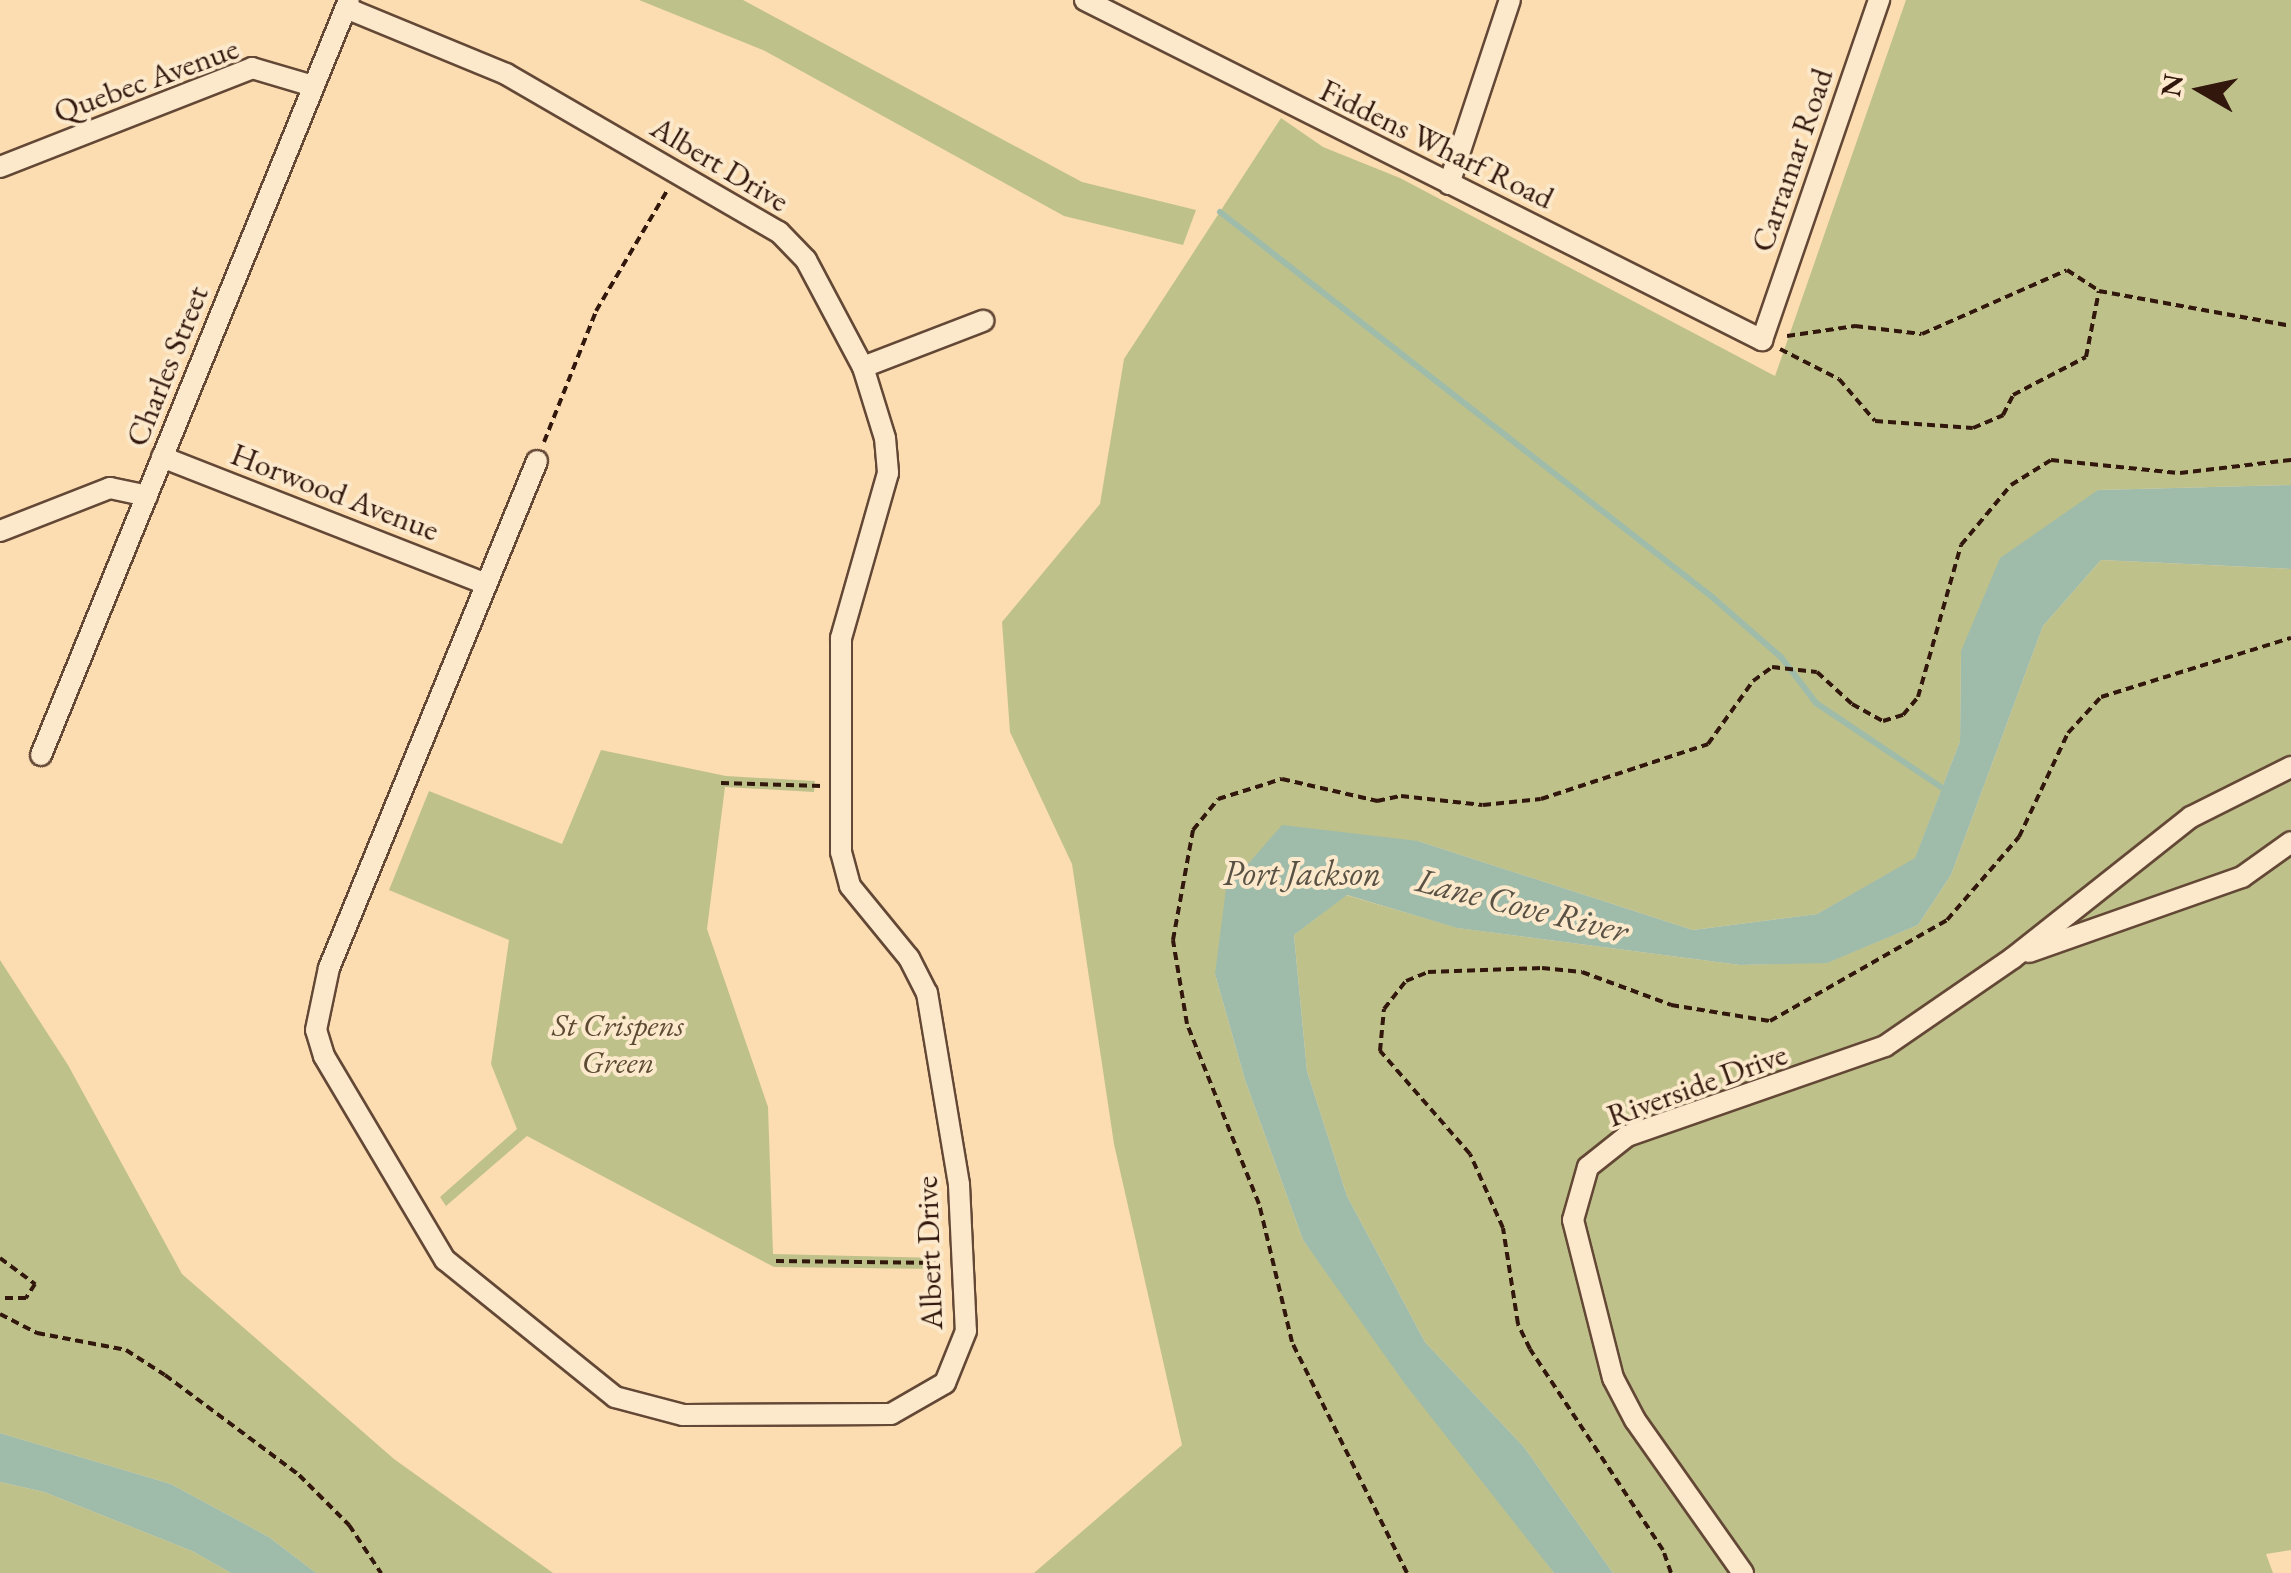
<!DOCTYPE html>
<html>
<head>
<meta charset="utf-8">
<style>
  body { margin:0 }
  #map { position:relative; width:2291px; height:1573px; overflow:hidden; background:#fbddb1; font-family:"EB Garamond",serif }
  div>[style] { position:absolute }
  .green>* { inset:0; background:#bfc18b }
  .water>* { inset:0; background:#9fbcaa }
  .stream>* { height:6px; margin:-3px; padding:0 3px; transform-origin:3px; border-radius:3px; background:#9fbcaa }
  .path>* { height:4px; margin-top:-2px; transform-origin:0; background:repeating-linear-gradient(90deg,#32170d 0 8px,transparent 0 13px) }
  .roads { filter:drop-shadow(2px 0 #644836) drop-shadow(-2px 0 #644836) drop-shadow(0 2px #644836) drop-shadow(0 -2px #644836) }
  .street>* { height:20px; margin:-10px; padding:0 10px; transform-origin:10px; border-radius:10px; background:#fce9cc }
  span { translate:-50% -50%; white-space:nowrap; text-align:center; line-height:1.15; -webkit-text-stroke:8px #fce9cc; paint-order:stroke }
  .street-label { font-size:32px; color:#32170d }
  .park-label { font-size:32px; color:#5c4a33; font-style:italic }
  .water-label { font-size:35px; color:#585144; font-style:italic }
  .north { position:absolute; left:2151px; top:40px; width:100px; height:100px; -webkit-text-stroke:8px #fce9cc; paint-order:stroke; rotate:279deg; font-size:28px; font-weight:700; line-height:40px; text-align:center; color:#32170d }
  .north::after { content:''; display:block; margin:auto; width:35px; height:45px; background:#32170d; clip-path:polygon(50% 0,100% 100%,50% 72%,0 100%) }
</style>
</head>
<body>
<div id="map">
  <div class="green">
    <div style="clip-path:polygon(639px 0,743px 0,1082px 182px,1196px 210px,1183px 245px,1064px 216px,765px 51px)"></div>
    <div style="clip-path:polygon(1906px 0,2291px 0,2291px 485px,2098px 490px,1961px 651px,1960px 741px,1915px 859px,1817px 914px,1693px 930px,1418px 841px,1215px 974px,1245px 1080px,1303px 1240px,1554px 1573px,1034px 1573px,1182px 1445px,1114px 1144px,1072px 864px,1010px 732px,1002px 622px,1100px 504px,1124px 359px,1281px 118px,1323px 147px,1400px 178px,1775px 376px)"></div>
    <div style="clip-path:polygon(2101px 560px,2291px 569px,2291px 1550px,2266px 1554px,2273px 1573px,1613px 1573px,1524px 1447px,1425px 1342px,1347px 1196px,1307px 1071px,1294px 935px,1346px 895px,1458px 928px,1740px 965px,1828px 962px,1918px 925px,1951px 875px,2043px 626px)"></div>
    <div style="clip-path:polygon(601px 750px,726px 776px,815px 781px,814px 792px,725px 787px,707px 929px,768px 1107px,773px 1254px,940px 1258px,940px 1269px,774px 1267px,527px 1136px,446px 1206px,440px 1197px,517px 1129px,491px 1064px,509px 940px,389px 890px,429px 791px,562px 844px)"></div>
    <div style="clip-path:polygon(0 960px,68px 1065px,182px 1274px,394px 1459px,553px 1573px,316px 1573px,269px 1537px,171px 1484px,0 1433px)"></div>
    <div style="clip-path:polygon(0 1482px,44px 1492px,192px 1551px,231px 1573px,0 1573px)"></div>
  </div>
  <div class="water">
    <div style="clip-path:polygon(2291px 485px,2291px 569px,2101px 560px,2043px 626px,1951px 875px,1918px 925px,1827px 963px,1740px 965px,1457px 928px,1347px 895px,1294px 935px,1307px 1071px,1347px 1196px,1425px 1342px,1524px 1447px,1613px 1573px,1554px 1573px,1405px 1384px,1303px 1240px,1245px 1080px,1215px 974px,1226px 889px,1282px 825px,1418px 841px,1693px 930px,1817px 914px,1915px 858px,1960px 741px,1961px 651px,2000px 558px,2098px 490px)"></div>
    <div style="clip-path:polygon(0 1433px,171px 1484px,269px 1537px,316px 1573px,231px 1573px,192px 1551px,44px 1492px,0 1482px)"></div>
  </div>
  <div class="stream">
    <div style="left:1220px;top:212px;width:623px;rotate:38.03deg"></div>
    <div style="left:1711px;top:596px;width:93px;rotate:41.1deg"></div>
    <div style="left:1781px;top:657px;width:58px;rotate:52.7deg"></div>
    <div style="left:1816px;top:703px;width:158px;rotate:33.9deg"></div>
  </div>
  <div class="path">
    <div style="left:1787px;top:336px;width:69px;rotate:-8.4deg"></div>
    <div style="left:1855px;top:326px;width:67px;rotate:6.8deg"></div>
    <div style="left:1922px;top:334px;width:158px;rotate:-23.8deg"></div>
    <div style="left:2067px;top:270px;width:38px;rotate:33deg"></div>
    <div style="left:1780px;top:349px;width:66px;rotate:27deg"></div>
    <div style="left:1839px;top:379px;width:55px;rotate:49.4deg"></div>
    <div style="left:1875px;top:421px;width:98px;rotate:4.1deg"></div>
    <div style="left:1973px;top:428px;width:33px;rotate:-23deg"></div>
    <div style="left:2003px;top:415px;width:22px;rotate:-63deg"></div>
    <div style="left:2013px;top:395px;width:82px;rotate:-27.5deg"></div>
    <div style="left:2086px;top:357px;width:67px;rotate:-78.9deg"></div>
    <div style="left:2099px;top:291px;width:195px;rotate:10.3deg"></div>
    <div style="left:544px;top:442px;width:141px;rotate:-68.3deg"></div>
    <div style="left:596px;top:311px;width:139px;rotate:-59.4deg"></div>
    <div style="left:721px;top:783px;width:101px;rotate:1.7deg"></div>
    <div style="left:0;top:1258px;width:44px;rotate:36.6deg"></div>
    <div style="left:35px;top:1284px;width:17px;rotate:123deg"></div>
    <div style="left:26px;top:1298px;width:26px;rotate:180deg"></div>
    <div style="left:776px;top:1261px;width:167px;rotate:0.7deg"></div>
    <div style="left:0;top:1314px;width:42px;rotate:27.2deg"></div>
    <div style="left:37px;top:1333px;width:91px;rotate:10.8deg"></div>
    <div style="left:126px;top:1350px;width:46px;rotate:32.7deg"></div>
    <div style="left:165px;top:1375px;width:167px;rotate:36.7deg"></div>
    <div style="left:299px;top:1475px;width:71px;rotate:45deg"></div>
    <div style="left:349px;top:1525px;width:58px;rotate:56.3deg"></div>
    <div style="left:1407px;top:1573px;width:258px;rotate:-116.5deg"></div>
    <div style="left:1292px;top:1342px;width:142px;rotate:-103.4deg"></div>
    <div style="left:1259px;top:1204px;width:194px;rotate:-111.8deg"></div>
    <div style="left:1187px;top:1024px;width:85px;rotate:-99.5deg"></div>
    <div style="left:1173px;top:940px;width:112px;rotate:-79.7deg"></div>
    <div style="left:1193px;top:830px;width:40px;rotate:-51deg"></div>
    <div style="left:1218px;top:799px;width:67px;rotate:-17.4deg"></div>
    <div style="left:1282px;top:779px;width:98px;rotate:13deg"></div>
    <div style="left:1377px;top:801px;width:25px;rotate:-12deg"></div>
    <div style="left:1401px;top:796px;width:82px;rotate:6.3deg"></div>
    <div style="left:1483px;top:805px;width:58px;rotate:-5.9deg"></div>
    <div style="left:1541px;top:799px;width:176px;rotate:-18.2deg"></div>
    <div style="left:1708px;top:744px;width:77px;rotate:-54.5deg"></div>
    <div style="left:1753px;top:681px;width:24px;rotate:-36deg"></div>
    <div style="left:1772px;top:667px;width:45px;rotate:6.3deg"></div>
    <div style="left:1817px;top:672px;width:47px;rotate:42.4deg"></div>
    <div style="left:1852px;top:704px;width:35px;rotate:29deg"></div>
    <div style="left:1883px;top:721px;width:21px;rotate:-17deg"></div>
    <div style="left:1903px;top:715px;width:23px;rotate:-50deg"></div>
    <div style="left:1918px;top:697px;width:158px;rotate:-74.2deg"></div>
    <div style="left:1961px;top:545px;width:78px;rotate:-50.2deg"></div>
    <div style="left:2011px;top:485px;width:47px;rotate:-32deg"></div>
    <div style="left:2051px;top:460px;width:130px;rotate:5.8deg"></div>
    <div style="left:2180px;top:473px;width:112px;rotate:-6.7deg"></div>
    <div style="left:1671px;top:1573px;width:24px;rotate:-109deg"></div>
    <div style="left:1663px;top:1550px;width:241px;rotate:-123.5deg"></div>
    <div style="left:1530px;top:1349px;width:28px;rotate:-116deg"></div>
    <div style="left:1518px;top:1324px;width:97px;rotate:-98.9deg"></div>
    <div style="left:1503px;top:1228px;width:81px;rotate:-114deg"></div>
    <div style="left:1470px;top:1154px;width:137px;rotate:-131.1deg"></div>
    <div style="left:1380px;top:1051px;width:42px;rotate:-84.6deg"></div>
    <div style="left:1384px;top:1009px;width:36px;rotate:-52deg"></div>
    <div style="left:1406px;top:981px;width:24px;rotate:-22deg"></div>
    <div style="left:1428px;top:972px;width:114px;rotate:-2deg"></div>
    <div style="left:1542px;top:968px;width:40px;rotate:5.7deg"></div>
    <div style="left:1582px;top:972px;width:95px;rotate:20.3deg"></div>
    <div style="left:1671px;top:1005px;width:100px;rotate:9.2deg"></div>
    <div style="left:1770px;top:1021px;width:204px;rotate:-29.7deg"></div>
    <div style="left:1947px;top:920px;width:110px;rotate:-49.1deg"></div>
    <div style="left:2019px;top:837px;width:115px;rotate:-64.8deg"></div>
    <div style="left:2068px;top:733px;width:49px;rotate:-47.5deg"></div>
    <div style="left:2101px;top:697px;width:199px;rotate:-17.3deg"></div>
  </div>
  <div class="roads">
    <div class="street">
      <div style="left:1085px;top:0;width:758px;rotate:26.67deg"></div>
      <div style="left:1762px;top:340px;width:360px;rotate:-71deg"></div>
      <div style="left:346px;top:8px;width:173px;rotate:22.4deg"></div>
      <div style="left:506px;top:74px;width:315px;rotate:30.1deg"></div>
      <div style="left:779px;top:232px;width:39px;rotate:46deg"></div>
      <div style="left:806px;top:260px;width:121px;rotate:62deg"></div>
      <div style="left:863px;top:367px;width:74px;rotate:72.8deg"></div>
      <div style="left:885px;top:438px;width:35px;rotate:85deg"></div>
      <div style="left:888px;top:473px;width:172px;rotate:105.9deg"></div>
      <div style="left:841px;top:638px;width:214px;rotate:90deg"></div>
      <div style="left:841px;top:852px;width:35px;rotate:75deg"></div>
      <div style="left:850px;top:886px;width:93px;rotate:50.7deg"></div>
      <div style="left:909px;top:958px;width:39px;rotate:63deg"></div>
      <div style="left:927px;top:993px;width:195px;rotate:80.5deg"></div>
      <div style="left:959px;top:1185px;width:146px;rotate:87.3deg"></div>
      <div style="left:966px;top:1331px;width:56px;rotate:112deg"></div>
      <div style="left:945px;top:1383px;width:62px;rotate:150.1deg"></div>
      <div style="left:891px;top:1414px;width:208px;rotate:179.7deg"></div>
      <div style="left:683px;top:1415px;width:70px;rotate:-165.2deg"></div>
      <div style="left:615px;top:1397px;width:218px;rotate:-141.1deg"></div>
      <div style="left:445px;top:1260px;width:237px;rotate:-120.7deg"></div>
      <div style="left:324px;top:1056px;width:27px;rotate:-107deg"></div>
      <div style="left:316px;top:1030px;width:63px;rotate:-78.2deg"></div>
      <div style="left:329px;top:968px;width:548px;rotate:-67.69deg"></div>
      <div style="left:0;top:167px;width:271px;rotate:-21.4deg"></div>
      <div style="left:252px;top:68px;width:64px;rotate:16.4deg"></div>
      <div style="left:1449px;top:184px;width:194px;rotate:-71.7deg"></div>
      <div style="left:863px;top:367px;width:129px;rotate:-21deg"></div>
      <div style="left:162px;top:457px;width:348px;rotate:21.4deg"></div>
      <div style="left:0;top:531px;width:118px;rotate:-21.4deg"></div>
      <div style="left:110px;top:488px;width:38px;rotate:12deg"></div>
      <div style="left:41px;top:755px;width:815px;rotate:-67.81deg"></div>
      <div style="left:2029px;top:952px;width:226px;rotate:-19.4deg"></div>
      <div style="left:2242px;top:877px;width:60px;rotate:-35.5deg"></div>
      <div style="left:1743px;top:1573px;width:187px;rotate:-125.2deg"></div>
      <div style="left:1635px;top:1420px;width:47px;rotate:-117.6deg"></div>
      <div style="left:1613px;top:1378px;width:163px;rotate:-104.2deg"></div>
      <div style="left:1573px;top:1220px;width:55px;rotate:-74.2deg"></div>
      <div style="left:1588px;top:1167px;width:50px;rotate:-38.5deg"></div>
      <div style="left:1627px;top:1136px;width:273px;rotate:-19.2deg"></div>
      <div style="left:1885px;top:1046px;width:155px;rotate:-34.5deg"></div>
      <div style="left:2013px;top:958px;width:227px;rotate:-38.4deg"></div>
      <div style="left:2191px;top:817px;width:112px;rotate:-26.6deg"></div>
    </div>
  </div>
  <div class="street-label">
    <span style="left:146px;top:80px;rotate:-20deg">Quebec Avenue</span>
    <span style="left:1437px;top:144px;rotate:26deg">Fiddens Wharf Road</span>
    <span style="left:1792px;top:160px;rotate:-71deg">Carramar Road</span>
    <span style="left:720px;top:164px;rotate:31deg">Albert Drive</span>
    <span style="left:167px;top:366px;rotate:-68deg">Charles Street</span>
    <span style="left:335px;top:492px;rotate:21deg">Horwood Avenue</span>
    <span style="left:1697px;top:1085px;rotate:-20deg">Riverside Drive</span>
    <span style="left:929px;top:1253px;rotate:-92deg">Albert Drive</span>
  </div>
  <div class="park-label">
    <span style="left:618px;top:1044px">St Crispens<br>Green</span>
  </div>
  <div class="water-label">
    <span style="left:1302px;top:873px">Port Jackson</span>
    <span style="left:1522px;top:905px;rotate:14deg">Lane Cove River</span>
  </div>
  <div class="north">N</div>
</div>
</body>
</html>
